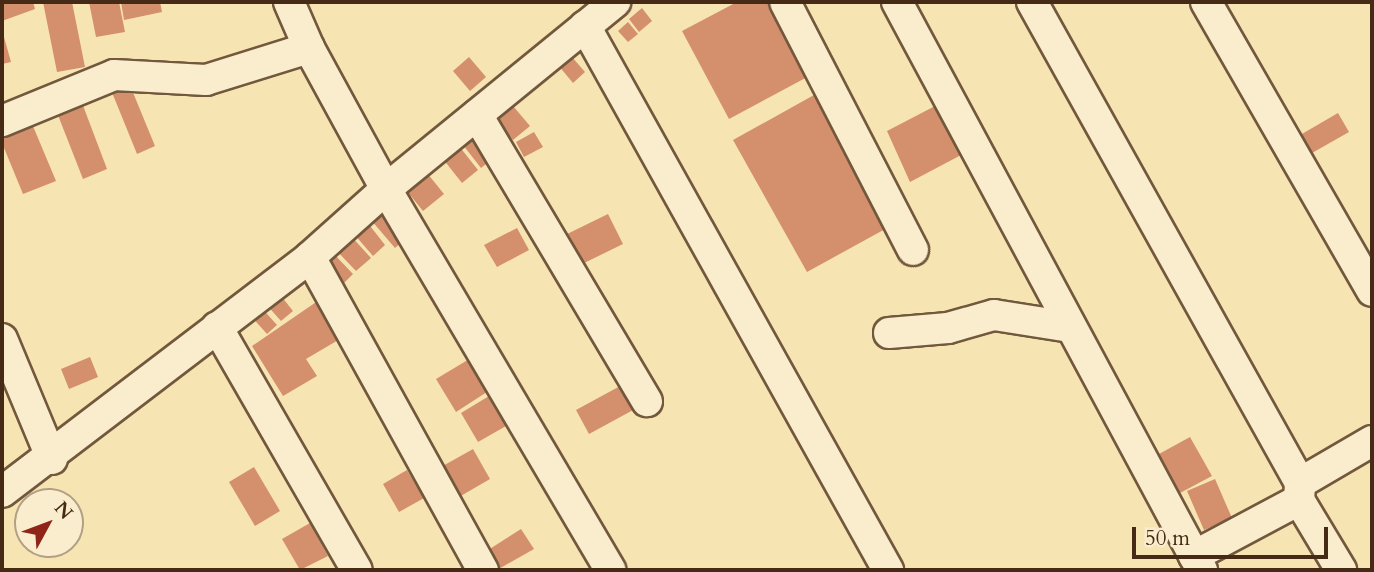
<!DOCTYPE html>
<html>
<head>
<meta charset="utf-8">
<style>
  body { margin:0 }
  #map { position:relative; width:1374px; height:572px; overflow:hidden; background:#f7e4b3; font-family:Cardo,serif }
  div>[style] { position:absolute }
  .building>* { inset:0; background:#d48f6c }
  .roads { filter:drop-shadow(2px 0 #72583c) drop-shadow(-2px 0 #72583c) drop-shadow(0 2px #72583c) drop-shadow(0 -2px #72583c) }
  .street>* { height:30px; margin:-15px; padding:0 15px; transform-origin:15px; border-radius:15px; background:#faedce }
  span { translate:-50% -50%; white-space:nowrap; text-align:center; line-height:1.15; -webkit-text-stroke:5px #faedce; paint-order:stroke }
  .frame { position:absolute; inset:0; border:4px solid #452a15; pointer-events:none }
  .north { position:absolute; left:14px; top:488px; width:70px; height:70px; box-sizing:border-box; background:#faedce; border:2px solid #b29f84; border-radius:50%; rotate:49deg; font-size:19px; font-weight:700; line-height:28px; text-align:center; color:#452a15 }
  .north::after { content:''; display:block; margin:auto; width:24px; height:32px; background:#8f2418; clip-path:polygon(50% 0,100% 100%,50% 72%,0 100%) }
  .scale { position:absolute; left:1132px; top:527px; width:196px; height:32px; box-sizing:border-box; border:4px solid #452a15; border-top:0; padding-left:9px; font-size:21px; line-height:24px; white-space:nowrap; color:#452a15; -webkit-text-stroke:5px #faedce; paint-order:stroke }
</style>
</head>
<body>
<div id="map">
  <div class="building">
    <div style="clip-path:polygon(2px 2px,33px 2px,35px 9px,2px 21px)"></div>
    <div style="clip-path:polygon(43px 2px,72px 2px,85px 67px,57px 72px)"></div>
    <div style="clip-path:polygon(89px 2px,119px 2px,125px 32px,96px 37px)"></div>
    <div style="clip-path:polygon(121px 2px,160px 2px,162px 12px,124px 20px)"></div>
    <div style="clip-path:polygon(737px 2px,772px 2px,811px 75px,729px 119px,682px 31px)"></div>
    <div style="clip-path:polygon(642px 8px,652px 21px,639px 32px,629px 19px)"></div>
    <div style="clip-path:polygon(628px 22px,638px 34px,628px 42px,618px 31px)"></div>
    <div style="clip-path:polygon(2px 30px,11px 62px,2px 64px)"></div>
    <div style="clip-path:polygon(565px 49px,585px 72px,573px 83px,553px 59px)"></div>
    <div style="clip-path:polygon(469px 57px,486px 77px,470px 91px,453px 71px)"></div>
    <div style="clip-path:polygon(127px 78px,155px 146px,137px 154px,109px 85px)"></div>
    <div style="clip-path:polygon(79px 95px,107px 169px,83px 179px,54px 105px)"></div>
    <div style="clip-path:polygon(814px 95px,887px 228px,807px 272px,733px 140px)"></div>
    <div style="clip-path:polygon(508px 100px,530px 126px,513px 140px,491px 114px)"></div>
    <div style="clip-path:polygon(937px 105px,963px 154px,910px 182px,887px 131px)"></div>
    <div style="clip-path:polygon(1338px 113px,1349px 132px,1305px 157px,1295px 138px)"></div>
    <div style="clip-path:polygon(30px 119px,56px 181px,23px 194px,2px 143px,2px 130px)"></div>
    <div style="clip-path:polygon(534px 132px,543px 147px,524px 157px,516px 142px)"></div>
    <div style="clip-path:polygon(477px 133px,496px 156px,481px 168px,463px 145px)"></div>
    <div style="clip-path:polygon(459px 146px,478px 170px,462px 183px,443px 159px)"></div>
    <div style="clip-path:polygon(423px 168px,444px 194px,423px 211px,402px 185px)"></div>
    <div style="clip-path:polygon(386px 207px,410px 235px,395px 248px,371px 220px)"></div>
    <div style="clip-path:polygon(608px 214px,623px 244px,578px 266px,563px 236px)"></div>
    <div style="clip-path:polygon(367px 222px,385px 245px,373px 256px,354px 234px)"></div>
    <div style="clip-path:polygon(517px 228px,529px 250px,497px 267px,484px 245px)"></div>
    <div style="clip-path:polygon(350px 235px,371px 258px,356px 271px,335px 249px)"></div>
    <div style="clip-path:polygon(332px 252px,353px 274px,340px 287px,318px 264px)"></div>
    <div style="clip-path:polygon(278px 292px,293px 311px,281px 321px,265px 303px)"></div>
    <div style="clip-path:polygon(322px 298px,345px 336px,306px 359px,317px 376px,283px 396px,252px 346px)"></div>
    <div style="clip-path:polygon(259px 305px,277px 325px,267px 334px,249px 314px)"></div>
    <div style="clip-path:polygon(90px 357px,98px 377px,69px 389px,61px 369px)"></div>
    <div style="clip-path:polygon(471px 358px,490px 390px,456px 412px,436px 379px)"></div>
    <div style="clip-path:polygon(622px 385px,635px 409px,589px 434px,576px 410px)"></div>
    <div style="clip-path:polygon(489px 396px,506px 426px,478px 442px,461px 413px)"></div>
    <div style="clip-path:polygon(1190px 437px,1212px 476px,1180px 493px,1159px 454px)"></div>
    <div style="clip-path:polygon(473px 449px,490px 479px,459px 497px,441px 467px)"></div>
    <div style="clip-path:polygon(254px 467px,280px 511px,255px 526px,229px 482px)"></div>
    <div style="clip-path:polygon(407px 470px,424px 498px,399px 512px,383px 484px)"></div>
    <div style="clip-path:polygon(1215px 479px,1232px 518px,1204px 530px,1187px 491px)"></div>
    <div style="clip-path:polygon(310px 523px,328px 556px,300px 570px,282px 539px)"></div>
    <div style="clip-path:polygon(521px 529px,534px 549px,497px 570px,485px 552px)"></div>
  </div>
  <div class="roads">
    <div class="street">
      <div style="left:289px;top:2px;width:50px;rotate:66.5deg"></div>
      <div style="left:309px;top:48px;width:161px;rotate:61.4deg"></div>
      <div style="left:386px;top:189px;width:442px;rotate:59.5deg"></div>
      <div style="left:785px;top:2px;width:279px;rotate:62.7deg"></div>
      <div style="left:897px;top:2px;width:645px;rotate:61.77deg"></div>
      <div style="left:1032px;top:2px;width:551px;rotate:60.87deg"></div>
      <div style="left:1300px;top:483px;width:17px;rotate:93deg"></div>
      <div style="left:1299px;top:500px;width:82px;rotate:59deg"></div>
      <div style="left:1206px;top:2px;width:333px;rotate:60.1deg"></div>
      <div style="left:585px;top:26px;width:623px;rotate:60.88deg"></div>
      <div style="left:477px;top:115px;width:333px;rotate:59.3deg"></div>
      <div style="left:2px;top:121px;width:121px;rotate:-22.3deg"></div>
      <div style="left:114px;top:75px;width:92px;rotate:3.1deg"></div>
      <div style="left:206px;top:80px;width:108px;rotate:-17.3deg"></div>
      <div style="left:310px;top:257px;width:358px;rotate:61.1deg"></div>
      <div style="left:217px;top:327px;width:280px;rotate:60.1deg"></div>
      <div style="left:889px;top:333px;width:59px;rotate:-4.8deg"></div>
      <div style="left:948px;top:328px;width:48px;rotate:-15.8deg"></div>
      <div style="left:994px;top:315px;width:77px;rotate:9deg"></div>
      <div style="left:2px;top:339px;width:130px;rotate:67.4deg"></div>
      <div style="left:1300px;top:483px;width:83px;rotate:-30.3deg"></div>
      <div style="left:2px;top:492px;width:387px;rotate:-37.3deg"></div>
      <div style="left:310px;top:257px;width:102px;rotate:-41.8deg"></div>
      <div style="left:386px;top:189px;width:296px;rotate:-39.2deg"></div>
      <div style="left:1194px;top:556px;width:119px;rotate:-28.1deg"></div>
    </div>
  </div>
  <div class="frame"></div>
  <div class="north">N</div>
  <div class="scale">50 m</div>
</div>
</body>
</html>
